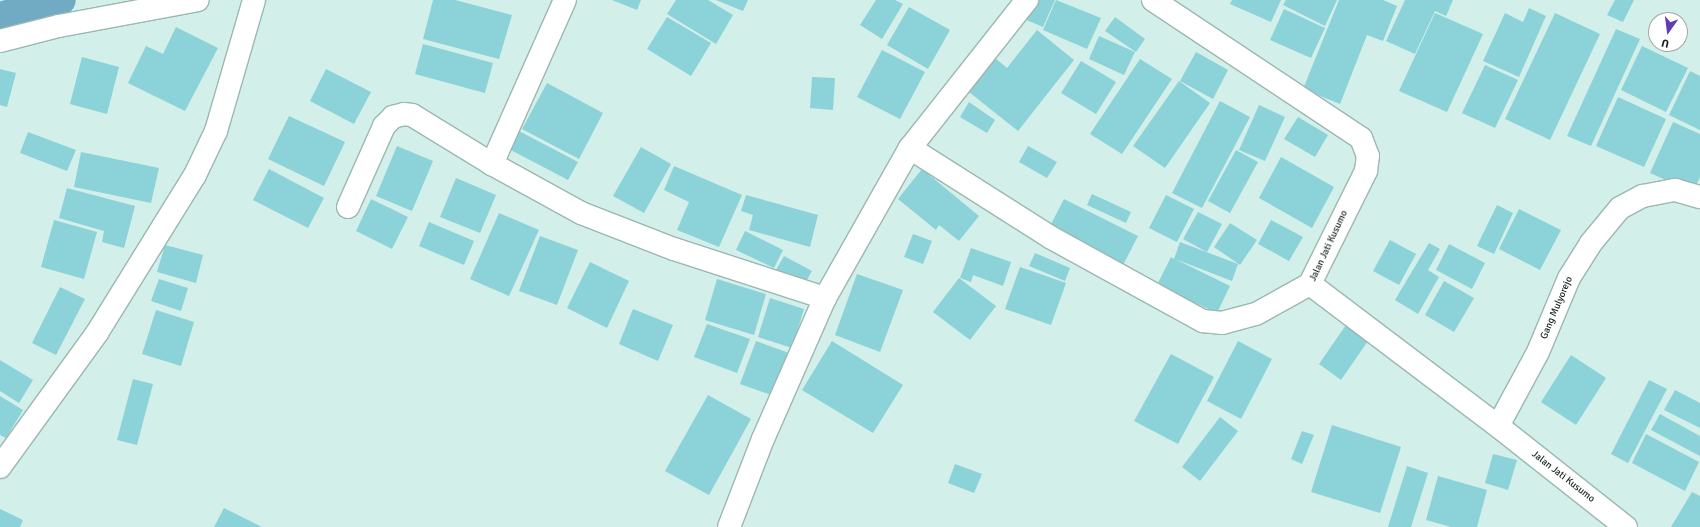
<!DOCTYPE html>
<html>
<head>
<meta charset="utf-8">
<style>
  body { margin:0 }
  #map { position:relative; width:1700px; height:527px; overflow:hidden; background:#d2efe9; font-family:Signika,sans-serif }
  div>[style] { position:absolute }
  .canal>* { height:30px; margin:-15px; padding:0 15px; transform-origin:15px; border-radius:15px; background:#70abc3 }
  .building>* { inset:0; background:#8cd2d9 }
  .roads { filter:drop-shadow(1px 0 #9bb7b1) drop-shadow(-1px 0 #9bb7b1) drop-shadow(0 1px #9bb7b1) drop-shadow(0 -1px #9bb7b1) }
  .minor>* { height:22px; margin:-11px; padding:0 11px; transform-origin:11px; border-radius:11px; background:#fff }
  span { translate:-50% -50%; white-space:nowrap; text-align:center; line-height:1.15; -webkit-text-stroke:3px #fff; paint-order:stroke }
  .street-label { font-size:10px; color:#182321 }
  .north { position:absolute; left:1648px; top:12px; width:40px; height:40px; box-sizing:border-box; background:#fff; border:1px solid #a3a7a6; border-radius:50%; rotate:194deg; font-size:11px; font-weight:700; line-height:16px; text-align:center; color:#182321 }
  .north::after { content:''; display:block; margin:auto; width:14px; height:18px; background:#633bb3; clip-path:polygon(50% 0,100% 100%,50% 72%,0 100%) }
</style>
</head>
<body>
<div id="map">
  <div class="canal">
    <div style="left:0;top:17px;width:63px;rotate:-15.6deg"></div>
  </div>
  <div class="building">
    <div style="clip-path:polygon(433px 0,455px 0,512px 15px,499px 59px,423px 39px)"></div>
    <div style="clip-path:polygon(612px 0,641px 0,637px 10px)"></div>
    <div style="clip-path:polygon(676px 0,708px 0,733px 15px,716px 44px,667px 14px)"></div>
    <div style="clip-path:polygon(716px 0,748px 0,743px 11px)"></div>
    <div style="clip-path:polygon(876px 0,895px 0,903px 4px,882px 39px,860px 25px)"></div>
    <div style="clip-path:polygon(1032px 0,1055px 0,1043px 27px,1024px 19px)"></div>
    <div style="clip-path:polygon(1056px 0,1101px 18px,1087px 49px,1043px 30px)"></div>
    <div style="clip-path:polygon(1232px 0,1281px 0,1271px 22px,1230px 4px)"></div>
    <div style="clip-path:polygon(1286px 0,1337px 0,1325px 26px,1283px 5px)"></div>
    <div style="clip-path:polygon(1339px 0,1383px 0,1397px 6px,1383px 41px,1367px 35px,1340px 104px,1303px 89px)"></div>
    <div style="clip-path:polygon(1405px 0,1453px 0,1446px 16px,1435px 11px,1415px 54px,1386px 41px)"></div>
    <div style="clip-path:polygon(1615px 0,1634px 0,1623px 22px,1607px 15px)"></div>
    <div style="clip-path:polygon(909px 7px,950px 30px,928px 69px,887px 45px)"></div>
    <div style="clip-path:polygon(1529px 8px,1546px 16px,1519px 77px,1483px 61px,1505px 13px,1523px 22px)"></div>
    <div style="clip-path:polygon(1284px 9px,1325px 28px,1311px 58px,1270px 40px)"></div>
    <div style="clip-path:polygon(1435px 13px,1483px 34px,1447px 112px,1399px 91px)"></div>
    <div style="clip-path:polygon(1555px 13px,1600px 34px,1550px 140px,1505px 119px)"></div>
    <div style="clip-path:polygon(667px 17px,711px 43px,691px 76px,647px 49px)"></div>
    <div style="clip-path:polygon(1115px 17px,1145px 39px,1136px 52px,1105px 31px)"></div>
    <div style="clip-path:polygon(176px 27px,218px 48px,185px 111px,128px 83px,146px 46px,163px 54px)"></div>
    <div style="clip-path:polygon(1616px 29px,1640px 39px,1591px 146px,1567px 136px)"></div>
    <div style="clip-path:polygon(1037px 30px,1074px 60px,1018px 131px,969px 92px,995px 58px,1007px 68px)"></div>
    <div style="clip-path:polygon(1099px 36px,1135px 52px,1124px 75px,1089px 59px)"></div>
    <div style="clip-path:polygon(423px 44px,493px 63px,485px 93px,415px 74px)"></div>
    <div style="clip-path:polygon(1642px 46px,1688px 68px,1666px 112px,1621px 90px)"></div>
    <div style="clip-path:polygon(882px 50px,925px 72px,900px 119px,857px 97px)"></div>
    <div style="clip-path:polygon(1196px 52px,1228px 70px,1213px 99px,1180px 81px)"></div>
    <div style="clip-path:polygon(82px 57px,119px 67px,107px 114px,70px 104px)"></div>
    <div style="clip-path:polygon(1140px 59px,1172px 79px,1122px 154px,1090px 134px)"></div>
    <div style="clip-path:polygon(1081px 61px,1116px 82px,1096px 114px,1061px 93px)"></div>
    <div style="clip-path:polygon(1485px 65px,1518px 80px,1495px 128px,1462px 113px)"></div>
    <div style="clip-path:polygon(0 69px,16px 73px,7px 107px,0 105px)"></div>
    <div style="clip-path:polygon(326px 69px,371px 92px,354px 124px,310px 101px)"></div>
    <div style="clip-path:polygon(1690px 71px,1700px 76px,1700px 130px,1669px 115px)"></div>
    <div style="clip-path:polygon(812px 77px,835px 78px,833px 110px,810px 108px)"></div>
    <div style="clip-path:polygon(1179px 81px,1210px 103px,1165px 168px,1133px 146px)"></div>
    <div style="clip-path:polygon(547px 83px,603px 113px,579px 159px,522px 129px)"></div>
    <div style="clip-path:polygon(1618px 97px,1666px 119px,1644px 167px,1596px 146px)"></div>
    <div style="clip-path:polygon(1220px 101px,1250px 117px,1202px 208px,1172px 193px)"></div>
    <div style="clip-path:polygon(969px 102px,995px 120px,987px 133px,960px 117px)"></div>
    <div style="clip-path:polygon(1259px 105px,1285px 117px,1265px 161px,1239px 150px)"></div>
    <div style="clip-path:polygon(289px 116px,345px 142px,324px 186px,268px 159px)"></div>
    <div style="clip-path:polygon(1298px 117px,1328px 135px,1315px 157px,1284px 139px)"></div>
    <div style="clip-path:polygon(1673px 122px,1700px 134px,1700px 177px,1693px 192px,1650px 173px)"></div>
    <div style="clip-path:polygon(519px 131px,578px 162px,568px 180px,509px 149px)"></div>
    <div style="clip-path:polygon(28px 132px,76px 150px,67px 171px,20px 153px)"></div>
    <div style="clip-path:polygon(397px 146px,433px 161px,412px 211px,376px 196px)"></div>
    <div style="clip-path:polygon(1028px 146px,1057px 162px,1047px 178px,1019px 162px)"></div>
    <div style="clip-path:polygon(641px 147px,671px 164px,644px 213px,613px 196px)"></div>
    <div style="clip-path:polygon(1236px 150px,1258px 162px,1230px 213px,1208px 201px)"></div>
    <div style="clip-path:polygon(81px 152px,159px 168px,151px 203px,74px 187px)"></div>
    <div style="clip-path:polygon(1281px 157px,1334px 187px,1312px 228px,1259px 198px)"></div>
    <div style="clip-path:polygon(674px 166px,742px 195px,719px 247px,677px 230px,689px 202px,664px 190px)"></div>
    <div style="clip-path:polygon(269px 169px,324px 198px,308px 228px,253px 200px)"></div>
    <div style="clip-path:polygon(922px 169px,979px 216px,959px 241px,939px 225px,936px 230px,898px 199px)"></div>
    <div style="clip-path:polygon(456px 178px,496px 195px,480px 233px,440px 217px)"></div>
    <div style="clip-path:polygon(67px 188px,135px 206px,124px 248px,102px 242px,104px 231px,59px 218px)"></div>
    <div style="clip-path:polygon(1092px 194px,1131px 212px,1126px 223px,1087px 205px)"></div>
    <div style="clip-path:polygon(746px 195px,818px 215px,810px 247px,749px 230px,753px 215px,741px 211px)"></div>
    <div style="clip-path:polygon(1166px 195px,1194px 209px,1177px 242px,1149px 228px)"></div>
    <div style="clip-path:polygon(371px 199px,408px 217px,392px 249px,356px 231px)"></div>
    <div style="clip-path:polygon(1064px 199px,1138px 236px,1121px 269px,1047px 232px)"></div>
    <div style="clip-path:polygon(1497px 205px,1513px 213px,1494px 254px,1477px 246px)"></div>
    <div style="clip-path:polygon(1519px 209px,1561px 230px,1540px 270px,1499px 249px)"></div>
    <div style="clip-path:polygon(1198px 212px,1222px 224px,1207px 252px,1183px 239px)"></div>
    <div style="clip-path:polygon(499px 213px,539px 230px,509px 296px,470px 279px)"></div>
    <div style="clip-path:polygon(54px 220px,97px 232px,84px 279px,41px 267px)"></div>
    <div style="clip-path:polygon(1271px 220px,1303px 237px,1289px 261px,1258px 244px)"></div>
    <div style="clip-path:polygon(429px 222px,474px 241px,464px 265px,419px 246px)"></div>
    <div style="clip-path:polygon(1230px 223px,1257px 240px,1240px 265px,1214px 247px)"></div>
    <div style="clip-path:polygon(745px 231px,783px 250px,774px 268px,736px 250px)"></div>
    <div style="clip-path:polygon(913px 234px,932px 241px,923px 264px,904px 257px)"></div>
    <div style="clip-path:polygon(540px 236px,578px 250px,557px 305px,519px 291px)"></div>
    <div style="clip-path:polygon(1390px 240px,1416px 254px,1399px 285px,1373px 271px)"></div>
    <div style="clip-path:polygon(1180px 242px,1238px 264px,1232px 281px,1175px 259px,1230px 286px,1217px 313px,1157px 285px,1171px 257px,1174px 259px)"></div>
    <div style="clip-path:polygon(1429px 243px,1440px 249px,1428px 270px,1439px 277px,1418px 314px,1395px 300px)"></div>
    <div style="clip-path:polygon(1449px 244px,1485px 263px,1472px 289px,1436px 270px)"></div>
    <div style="clip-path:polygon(165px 245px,203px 255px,196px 283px,157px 272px)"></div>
    <div style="clip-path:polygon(971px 248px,1011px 262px,1003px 286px,973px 275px,971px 282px,960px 278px)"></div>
    <div style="clip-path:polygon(1035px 253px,1070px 268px,1065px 281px,1029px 266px)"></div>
    <div style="clip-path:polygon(784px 256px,812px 271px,804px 285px,776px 270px)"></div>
    <div style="clip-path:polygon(590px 262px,629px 281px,607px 328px,567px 308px)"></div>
    <div style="clip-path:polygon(1020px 267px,1066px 283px,1051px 325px,1005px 309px)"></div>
    <div style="clip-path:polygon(857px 274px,903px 290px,880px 352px,835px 335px)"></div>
    <div style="clip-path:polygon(959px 278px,996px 306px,970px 340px,933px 312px)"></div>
    <div style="clip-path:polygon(159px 279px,188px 288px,181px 311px,151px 301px)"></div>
    <div style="clip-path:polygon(717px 279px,766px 294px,754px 335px,705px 320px)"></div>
    <div style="clip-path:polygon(1444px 281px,1474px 298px,1454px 332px,1425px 315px)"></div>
    <div style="clip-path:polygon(60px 287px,85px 299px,56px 355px,32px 343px)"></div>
    <div style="clip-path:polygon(770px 298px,804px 309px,792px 348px,758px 337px)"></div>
    <div style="clip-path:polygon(633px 309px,673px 325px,658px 361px,619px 344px)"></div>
    <div style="clip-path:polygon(156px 310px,194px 322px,181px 366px,142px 354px)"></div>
    <div style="clip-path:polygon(707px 324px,750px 339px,737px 373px,694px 357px)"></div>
    <div style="clip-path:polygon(1346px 325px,1368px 341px,1341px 380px,1319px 364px)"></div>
    <div style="clip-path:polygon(756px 341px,789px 353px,774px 396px,740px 384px)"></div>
    <div style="clip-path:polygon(832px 341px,903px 385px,873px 433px,802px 390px)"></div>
    <div style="clip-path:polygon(1238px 341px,1272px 359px,1241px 419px,1207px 401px)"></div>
    <div style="clip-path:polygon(1171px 354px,1214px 377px,1178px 444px,1134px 421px)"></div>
    <div style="clip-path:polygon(1571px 355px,1606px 378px,1576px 425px,1541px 402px)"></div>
    <div style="clip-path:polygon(0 360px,33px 380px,19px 403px,0 391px)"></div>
    <div style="clip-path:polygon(133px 379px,153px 384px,137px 445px,117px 440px)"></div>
    <div style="clip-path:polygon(1649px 380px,1667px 389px,1628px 463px,1611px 454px)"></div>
    <div style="clip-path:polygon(1675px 390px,1700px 403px,1700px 428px,1664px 410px)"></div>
    <div style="clip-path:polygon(708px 395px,751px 419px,709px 495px,665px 471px)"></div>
    <div style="clip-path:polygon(0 396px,23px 410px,6px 438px,0 435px)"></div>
    <div style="clip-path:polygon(1660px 414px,1700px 436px,1700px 456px,1651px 430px)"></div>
    <div style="clip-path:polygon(1220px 417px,1238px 431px,1200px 481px,1182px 467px)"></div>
    <div style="clip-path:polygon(1332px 425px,1401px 447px,1380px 513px,1311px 492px)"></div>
    <div style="clip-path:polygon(1302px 431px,1314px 435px,1302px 464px,1291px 459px)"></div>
    <div style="clip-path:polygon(1646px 434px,1699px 462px,1685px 491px,1632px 463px)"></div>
    <div style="clip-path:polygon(1493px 454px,1517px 460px,1508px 490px,1485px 483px)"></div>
    <div style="clip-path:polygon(955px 464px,982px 474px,974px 493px,948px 483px)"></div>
    <div style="clip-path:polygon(1407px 466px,1428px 473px,1411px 527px,1388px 527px)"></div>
    <div style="clip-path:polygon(1438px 476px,1487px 490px,1477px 527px,1451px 527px,1426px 520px)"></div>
    <div style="clip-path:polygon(1692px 492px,1700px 496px,1700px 527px,1671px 527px)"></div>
    <div style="clip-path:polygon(224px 508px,262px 527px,214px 527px)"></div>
    <div style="clip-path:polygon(0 509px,23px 520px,20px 527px,0 527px)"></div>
  </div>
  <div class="roads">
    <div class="minor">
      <div style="left:565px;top:0;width:180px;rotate:114deg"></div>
      <div style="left:492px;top:164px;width:102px;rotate:28.8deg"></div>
      <div style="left:581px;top:213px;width:100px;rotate:21.2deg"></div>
      <div style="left:674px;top:249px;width:159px;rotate:18deg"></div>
      <div style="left:1153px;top:0;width:250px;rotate:33.6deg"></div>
      <div style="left:1361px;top:138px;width:19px;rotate:69deg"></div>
      <div style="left:1368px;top:156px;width:15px;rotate:98deg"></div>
      <div style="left:1366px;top:171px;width:126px;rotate:116.4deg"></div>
      <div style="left:1310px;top:284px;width:236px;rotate:37.1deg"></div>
      <div style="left:1498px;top:426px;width:163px;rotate:38.3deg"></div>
      <div style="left:0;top:41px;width:61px;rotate:-14.3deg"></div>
      <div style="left:59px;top:26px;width:141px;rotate:-10.6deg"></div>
      <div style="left:910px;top:148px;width:166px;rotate:32.4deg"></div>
      <div style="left:1050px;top:237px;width:175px;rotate:28.8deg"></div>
      <div style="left:1203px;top:321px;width:19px;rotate:6deg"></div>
      <div style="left:1222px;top:323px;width:35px;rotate:-15deg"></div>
      <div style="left:1256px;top:314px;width:62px;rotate:-29.1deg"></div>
      <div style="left:348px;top:207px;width:89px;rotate:-66deg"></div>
      <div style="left:384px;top:126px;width:13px;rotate:-45deg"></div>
      <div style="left:393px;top:117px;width:11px;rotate:-15deg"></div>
      <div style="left:404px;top:114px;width:8px;rotate:7deg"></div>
      <div style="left:412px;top:115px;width:94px;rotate:31.5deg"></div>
      <div style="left:1498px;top:426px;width:84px;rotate:-61.6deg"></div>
      <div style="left:1538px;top:352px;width:80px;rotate:-67.3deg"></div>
      <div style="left:1569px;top:278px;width:41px;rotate:-57.8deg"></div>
      <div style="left:1591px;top:243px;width:45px;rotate:-50.4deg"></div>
      <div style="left:1620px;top:208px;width:26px;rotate:-28deg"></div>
      <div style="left:1643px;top:196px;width:33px;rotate:-11deg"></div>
      <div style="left:1675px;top:190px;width:26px;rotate:16deg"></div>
      <div style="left:0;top:467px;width:165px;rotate:-54.1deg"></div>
      <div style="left:97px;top:333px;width:186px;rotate:-58.2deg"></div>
      <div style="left:195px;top:175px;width:49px;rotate:-64.5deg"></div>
      <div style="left:216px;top:131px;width:136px;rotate:-73.8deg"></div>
      <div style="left:729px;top:527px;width:94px;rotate:-68.9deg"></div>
      <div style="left:763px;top:439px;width:154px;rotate:-66.3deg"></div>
      <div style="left:825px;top:298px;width:172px;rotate:-60.5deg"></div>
      <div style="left:910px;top:148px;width:189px;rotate:-51.7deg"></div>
    </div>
  </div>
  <div class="street-label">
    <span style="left:1329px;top:246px;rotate:-65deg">Jalan Jati Kusumo</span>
    <span style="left:1557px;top:308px;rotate:-67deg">Gang Mulyorejo</span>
    <span style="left:1563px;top:477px;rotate:38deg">Jalan Jati Kusumo</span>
  </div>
  <div class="north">U</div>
</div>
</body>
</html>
